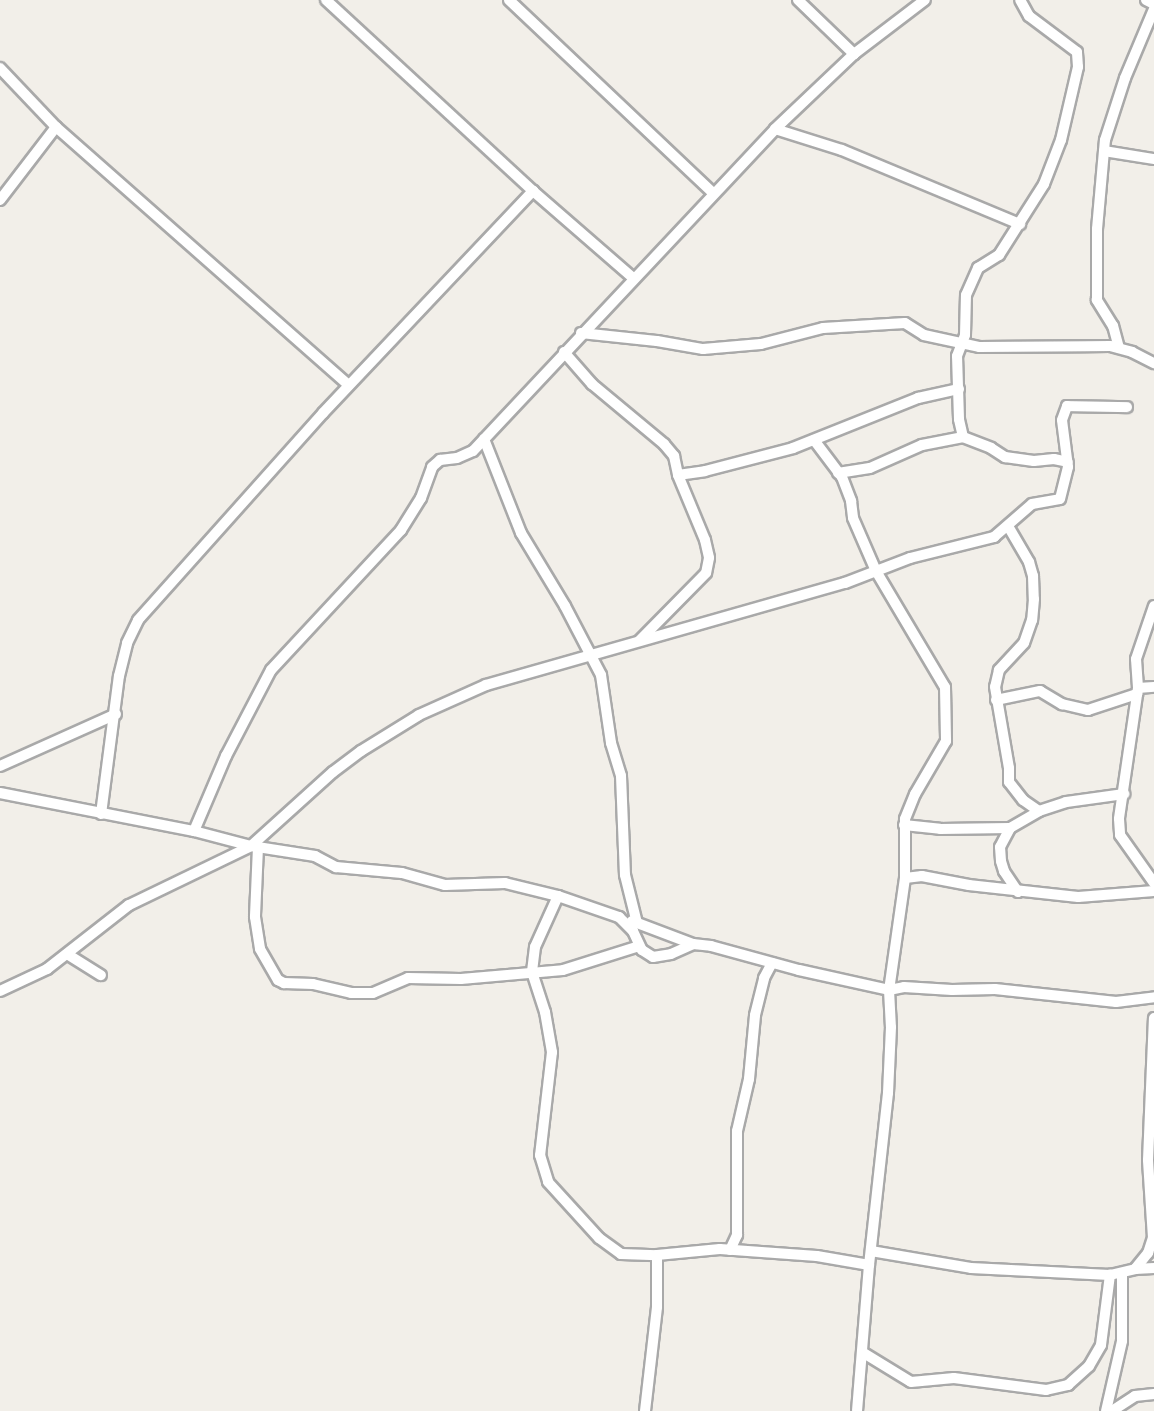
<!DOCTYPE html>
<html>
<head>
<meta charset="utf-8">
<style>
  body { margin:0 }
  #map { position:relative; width:1154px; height:1411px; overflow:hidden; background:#f2efe9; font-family:Mulish,sans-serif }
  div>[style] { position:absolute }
  .roads { filter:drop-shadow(2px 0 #a9a9a9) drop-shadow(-2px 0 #a9a9a9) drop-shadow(0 2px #a9a9a9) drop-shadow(0 -2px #a9a9a9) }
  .minor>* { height:10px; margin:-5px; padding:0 5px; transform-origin:5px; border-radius:5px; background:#fff }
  span { translate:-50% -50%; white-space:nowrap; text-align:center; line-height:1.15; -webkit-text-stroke:4.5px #fff; paint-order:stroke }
</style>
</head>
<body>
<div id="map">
  <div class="roads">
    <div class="minor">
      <div style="left:326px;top:0;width:282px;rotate:42.7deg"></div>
      <div style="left:533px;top:191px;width:133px;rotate:41deg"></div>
      <div style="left:509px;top:0;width:281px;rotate:43.4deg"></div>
      <div style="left:798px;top:0;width:78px;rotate:44deg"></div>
      <div style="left:1146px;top:0;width:9px;rotate:27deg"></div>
      <div style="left:0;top:68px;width:81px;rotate:46.5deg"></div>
      <div style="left:56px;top:127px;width:390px;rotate:41.4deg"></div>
      <div style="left:775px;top:129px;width:70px;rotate:17.4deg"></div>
      <div style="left:842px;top:150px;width:193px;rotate:22.6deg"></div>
      <div style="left:1104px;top:151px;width:51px;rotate:9.1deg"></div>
      <div style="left:0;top:200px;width:92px;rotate:-52.5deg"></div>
      <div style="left:581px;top:333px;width:76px;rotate:6deg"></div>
      <div style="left:657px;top:341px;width:47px;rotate:9.9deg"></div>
      <div style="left:703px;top:349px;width:58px;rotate:-4.9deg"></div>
      <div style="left:761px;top:344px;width:64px;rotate:-14.5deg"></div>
      <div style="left:823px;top:328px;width:82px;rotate:-3.5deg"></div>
      <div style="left:905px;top:323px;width:22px;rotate:32deg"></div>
      <div style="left:924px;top:335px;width:56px;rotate:12.3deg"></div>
      <div style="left:979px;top:347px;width:131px;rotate:-0.4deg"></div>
      <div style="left:1110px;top:346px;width:23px;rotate:15deg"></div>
      <div style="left:1132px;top:352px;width:25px;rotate:27deg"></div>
      <div style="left:1119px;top:348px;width:23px;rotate:-105deg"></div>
      <div style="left:1113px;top:326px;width:31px;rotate:-122deg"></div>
      <div style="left:1097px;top:300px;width:71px;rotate:-90deg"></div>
      <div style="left:1097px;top:229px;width:89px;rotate:-84.9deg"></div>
      <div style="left:1105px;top:140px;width:65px;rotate:-72.1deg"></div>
      <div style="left:1125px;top:78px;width:75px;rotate:-67.2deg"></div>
      <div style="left:564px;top:352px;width:43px;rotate:48.8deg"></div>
      <div style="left:592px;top:384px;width:94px;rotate:39.8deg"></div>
      <div style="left:664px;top:444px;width:16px;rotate:50deg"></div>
      <div style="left:674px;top:456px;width:19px;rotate:78deg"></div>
      <div style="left:678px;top:475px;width:70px;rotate:67.4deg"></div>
      <div style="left:705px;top:540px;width:18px;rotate:77deg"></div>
      <div style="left:709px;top:558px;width:15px;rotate:101deg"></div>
      <div style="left:706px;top:573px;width:95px;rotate:134.6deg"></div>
      <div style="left:963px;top:437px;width:18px;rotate:-103deg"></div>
      <div style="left:959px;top:419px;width:63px;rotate:-91.8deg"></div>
      <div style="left:957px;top:356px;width:22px;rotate:-69deg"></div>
      <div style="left:965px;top:335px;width:40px;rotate:-88.6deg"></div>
      <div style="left:966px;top:295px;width:30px;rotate:-66deg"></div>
      <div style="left:978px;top:268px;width:25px;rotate:-32deg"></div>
      <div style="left:999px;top:255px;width:84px;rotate:-57.6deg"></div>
      <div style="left:1044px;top:184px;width:47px;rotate:-68.9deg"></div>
      <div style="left:1061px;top:140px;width:75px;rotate:-76.9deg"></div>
      <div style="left:1078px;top:67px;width:15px;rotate:-94deg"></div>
      <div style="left:1077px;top:52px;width:60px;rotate:-143.1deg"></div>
      <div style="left:1029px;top:16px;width:18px;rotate:-119deg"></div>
      <div style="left:484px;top:439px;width:101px;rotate:68.5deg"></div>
      <div style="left:521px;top:533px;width:85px;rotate:58.9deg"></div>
      <div style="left:565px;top:606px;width:78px;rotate:62.4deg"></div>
      <div style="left:601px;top:675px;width:69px;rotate:81.6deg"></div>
      <div style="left:611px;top:743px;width:34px;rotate:73deg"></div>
      <div style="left:621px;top:776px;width:99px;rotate:87.7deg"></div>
      <div style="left:625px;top:875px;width:49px;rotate:76deg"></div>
      <div style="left:814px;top:440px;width:46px;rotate:52.9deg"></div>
      <div style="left:842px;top:477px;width:26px;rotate:69deg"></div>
      <div style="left:851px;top:501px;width:17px;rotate:83deg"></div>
      <div style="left:853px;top:518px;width:58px;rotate:66.5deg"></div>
      <div style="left:876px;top:571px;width:135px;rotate:59.3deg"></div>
      <div style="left:945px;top:687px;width:54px;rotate:88.9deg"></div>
      <div style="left:946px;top:741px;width:61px;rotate:120.3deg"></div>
      <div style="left:915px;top:794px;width:27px;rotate:112deg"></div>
      <div style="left:905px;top:819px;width:59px;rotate:90deg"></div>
      <div style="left:838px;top:473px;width:32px;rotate:-9deg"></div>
      <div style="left:870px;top:468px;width:57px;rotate:-23.9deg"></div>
      <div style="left:922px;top:445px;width:42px;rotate:-11deg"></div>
      <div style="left:963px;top:437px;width:30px;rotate:21deg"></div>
      <div style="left:991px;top:448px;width:17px;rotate:33deg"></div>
      <div style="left:1005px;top:457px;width:29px;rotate:8deg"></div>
      <div style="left:1034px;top:461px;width:20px;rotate:-6deg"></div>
      <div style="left:1054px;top:459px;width:14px;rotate:12deg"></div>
      <div style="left:678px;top:475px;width:27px;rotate:-8deg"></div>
      <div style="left:705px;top:471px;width:91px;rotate:-14.6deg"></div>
      <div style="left:793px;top:448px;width:135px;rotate:-21.8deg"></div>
      <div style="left:918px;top:398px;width:42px;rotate:-12.4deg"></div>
      <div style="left:1008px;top:526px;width:42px;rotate:59.7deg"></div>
      <div style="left:1029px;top:562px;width:15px;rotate:74deg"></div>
      <div style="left:1033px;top:576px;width:23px;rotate:88deg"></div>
      <div style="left:1034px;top:599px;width:21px;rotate:95deg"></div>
      <div style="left:1032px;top:620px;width:24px;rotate:109deg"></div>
      <div style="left:1024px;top:643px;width:37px;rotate:133deg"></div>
      <div style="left:999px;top:670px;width:17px;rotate:103deg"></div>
      <div style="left:995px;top:687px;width:82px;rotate:80.2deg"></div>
      <div style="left:1009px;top:768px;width:14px;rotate:90deg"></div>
      <div style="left:1009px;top:782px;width:23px;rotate:52deg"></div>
      <div style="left:1023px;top:800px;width:19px;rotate:35deg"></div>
      <div style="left:1154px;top:606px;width:56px;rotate:108.8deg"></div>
      <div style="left:1136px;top:659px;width:29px;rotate:86deg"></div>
      <div style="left:1138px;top:688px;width:132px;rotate:98.3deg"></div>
      <div style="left:1119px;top:819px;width:16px;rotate:86deg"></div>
      <div style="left:1120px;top:835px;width:59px;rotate:54.7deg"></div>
      <div style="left:1138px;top:688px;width:16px;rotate:-4deg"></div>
      <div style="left:996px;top:700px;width:45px;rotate:-11.6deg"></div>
      <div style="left:1040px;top:691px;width:26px;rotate:31deg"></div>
      <div style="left:1062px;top:704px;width:27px;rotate:13deg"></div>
      <div style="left:1088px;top:710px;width:52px;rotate:-18.1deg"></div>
      <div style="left:0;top:766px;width:127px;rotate:-24.1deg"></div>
      <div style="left:0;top:793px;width:198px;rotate:11.1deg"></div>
      <div style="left:194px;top:831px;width:59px;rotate:14.7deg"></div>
      <div style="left:251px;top:846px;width:65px;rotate:8.9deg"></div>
      <div style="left:315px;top:856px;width:24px;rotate:28deg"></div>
      <div style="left:336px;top:867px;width:66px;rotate:5.2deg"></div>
      <div style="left:402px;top:873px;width:45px;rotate:15.6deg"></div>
      <div style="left:445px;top:885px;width:60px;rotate:-1.9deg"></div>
      <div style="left:505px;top:883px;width:55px;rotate:13.8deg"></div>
      <div style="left:558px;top:896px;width:65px;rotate:19deg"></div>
      <div style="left:619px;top:917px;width:20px;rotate:45deg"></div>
      <div style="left:633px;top:931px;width:21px;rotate:65deg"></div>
      <div style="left:642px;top:950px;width:13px;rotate:32deg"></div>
      <div style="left:653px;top:957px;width:18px;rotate:-9deg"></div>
      <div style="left:671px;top:954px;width:24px;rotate:-24deg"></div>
      <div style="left:693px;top:944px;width:18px;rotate:6deg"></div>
      <div style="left:711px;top:946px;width:91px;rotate:15.3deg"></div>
      <div style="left:799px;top:970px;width:92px;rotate:12.5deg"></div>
      <div style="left:889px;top:990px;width:37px;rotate:87deg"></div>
      <div style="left:891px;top:1027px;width:66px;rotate:92.6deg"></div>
      <div style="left:888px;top:1093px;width:173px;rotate:96.3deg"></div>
      <div style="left:869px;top:1265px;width:146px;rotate:94.7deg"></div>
      <div style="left:101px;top:814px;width:139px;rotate:-82.6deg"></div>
      <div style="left:119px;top:676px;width:34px;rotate:-76deg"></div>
      <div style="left:127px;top:643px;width:25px;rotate:-64deg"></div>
      <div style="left:138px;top:620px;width:278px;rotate:-48.2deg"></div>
      <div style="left:323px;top:413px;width:306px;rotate:-46.6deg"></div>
      <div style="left:904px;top:825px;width:36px;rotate:6deg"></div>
      <div style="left:940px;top:829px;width:70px;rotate:-0.8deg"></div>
      <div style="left:194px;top:831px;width:82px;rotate:-66.9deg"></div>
      <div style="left:226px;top:756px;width:97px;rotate:-62.4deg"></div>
      <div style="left:271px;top:670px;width:191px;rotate:-47.1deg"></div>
      <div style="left:401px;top:530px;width:38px;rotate:-58deg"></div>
      <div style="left:421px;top:498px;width:33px;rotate:-70deg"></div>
      <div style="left:432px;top:467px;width:11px;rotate:-41deg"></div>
      <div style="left:440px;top:460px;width:17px;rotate:-7deg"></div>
      <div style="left:457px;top:458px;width:17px;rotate:-24deg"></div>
      <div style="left:473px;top:451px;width:441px;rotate:-46.8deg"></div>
      <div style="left:775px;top:129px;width:109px;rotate:-43.5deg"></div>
      <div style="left:854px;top:54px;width:89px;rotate:-37.3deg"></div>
      <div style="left:258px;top:847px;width:70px;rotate:92.5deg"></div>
      <div style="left:255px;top:917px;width:32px;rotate:81deg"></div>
      <div style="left:260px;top:949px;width:36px;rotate:60deg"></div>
      <div style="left:278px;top:980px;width:7px;rotate:27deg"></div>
      <div style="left:284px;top:983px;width:29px;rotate:2deg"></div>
      <div style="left:313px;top:984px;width:39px;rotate:13deg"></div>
      <div style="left:351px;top:993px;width:22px"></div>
      <div style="left:373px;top:993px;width:38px;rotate:-23deg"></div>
      <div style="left:408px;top:978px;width:53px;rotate:1.1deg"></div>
      <div style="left:461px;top:979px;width:102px;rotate:-5deg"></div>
      <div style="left:563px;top:970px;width:80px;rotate:-17.5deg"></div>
      <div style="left:1154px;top:891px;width:76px;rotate:175.5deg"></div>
      <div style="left:1078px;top:897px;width:110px;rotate:-173.7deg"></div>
      <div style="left:969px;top:885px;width:48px;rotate:-169.2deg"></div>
      <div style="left:922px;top:876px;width:17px;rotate:173deg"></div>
      <div style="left:905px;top:878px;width:113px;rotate:98.1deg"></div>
      <div style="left:889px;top:990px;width:15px;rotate:-11deg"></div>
      <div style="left:904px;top:987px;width:48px;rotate:3.6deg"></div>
      <div style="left:952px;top:990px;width:43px;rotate:-1.3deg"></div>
      <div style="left:995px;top:989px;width:122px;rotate:6.1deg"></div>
      <div style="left:1116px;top:1002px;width:38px;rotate:-7deg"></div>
      <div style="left:1018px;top:892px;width:25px;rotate:-124deg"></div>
      <div style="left:1004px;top:871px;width:10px;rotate:-107deg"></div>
      <div style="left:1001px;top:861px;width:14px;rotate:-94deg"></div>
      <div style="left:1000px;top:847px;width:21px;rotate:-62deg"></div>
      <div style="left:1010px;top:828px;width:34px;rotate:-30deg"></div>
      <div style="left:1039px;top:811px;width:28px;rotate:-18deg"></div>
      <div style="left:1066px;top:802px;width:59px;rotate:-7.9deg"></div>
      <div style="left:558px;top:896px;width:56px;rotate:114.3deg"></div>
      <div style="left:535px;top:947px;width:25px;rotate:97deg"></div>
      <div style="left:532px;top:972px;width:42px;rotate:72deg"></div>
      <div style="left:545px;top:1012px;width:41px;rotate:80.1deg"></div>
      <div style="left:552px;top:1052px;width:104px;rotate:96.6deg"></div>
      <div style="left:540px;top:1155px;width:28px;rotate:73deg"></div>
      <div style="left:548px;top:1182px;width:76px;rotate:47.7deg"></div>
      <div style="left:599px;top:1238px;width:27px;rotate:36deg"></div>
      <div style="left:621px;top:1254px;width:36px;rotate:2deg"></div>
      <div style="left:657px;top:1255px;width:63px;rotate:-5.4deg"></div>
      <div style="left:720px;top:1249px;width:97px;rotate:4.1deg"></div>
      <div style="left:817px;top:1256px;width:53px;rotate:9.8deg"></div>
      <div style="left:632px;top:921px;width:65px;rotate:20.7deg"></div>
      <div style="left:67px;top:954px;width:40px;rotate:32deg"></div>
      <div style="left:0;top:991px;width:52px;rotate:-25.1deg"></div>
      <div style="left:47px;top:969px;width:104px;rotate:-38deg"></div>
      <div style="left:129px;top:905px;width:136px;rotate:-25.8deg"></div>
      <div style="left:251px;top:846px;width:110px;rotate:-42.1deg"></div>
      <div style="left:333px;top:772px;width:35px;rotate:-37deg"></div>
      <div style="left:361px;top:751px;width:68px;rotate:-31.8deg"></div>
      <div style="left:419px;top:715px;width:73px;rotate:-24.1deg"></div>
      <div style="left:486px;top:685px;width:373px;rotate:-15.9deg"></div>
      <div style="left:845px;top:583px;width:70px;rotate:-21deg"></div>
      <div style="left:910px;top:558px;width:87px;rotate:-14deg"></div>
      <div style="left:994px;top:537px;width:50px;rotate:-41deg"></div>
      <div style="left:1032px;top:504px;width:28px;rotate:-10deg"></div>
      <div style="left:1060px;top:499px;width:33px;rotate:-76deg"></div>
      <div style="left:1068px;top:467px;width:47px;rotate:-97.3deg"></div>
      <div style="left:1062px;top:420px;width:15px;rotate:-70deg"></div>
      <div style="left:1067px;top:406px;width:60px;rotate:1deg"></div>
      <div style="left:730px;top:1250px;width:17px;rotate:-65deg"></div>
      <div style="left:737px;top:1235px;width:104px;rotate:-90deg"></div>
      <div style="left:737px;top:1131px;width:53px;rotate:-77deg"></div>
      <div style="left:749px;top:1079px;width:64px;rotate:-84.6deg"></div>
      <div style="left:755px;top:1015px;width:38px;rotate:-76deg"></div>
      <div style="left:764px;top:978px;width:17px;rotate:-62deg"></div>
      <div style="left:871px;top:1251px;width:101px;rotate:9.6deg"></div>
      <div style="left:971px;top:1268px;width:139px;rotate:2.9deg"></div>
      <div style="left:1110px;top:1275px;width:26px;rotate:-13deg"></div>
      <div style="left:1135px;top:1269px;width:21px;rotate:-51deg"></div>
      <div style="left:1148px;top:1253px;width:16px;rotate:-72deg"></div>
      <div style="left:1153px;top:1238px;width:78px;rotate:-93.7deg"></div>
      <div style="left:1148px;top:1160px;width:142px;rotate:-87.6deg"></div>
      <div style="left:1135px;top:1269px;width:19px;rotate:-3deg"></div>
      <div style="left:862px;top:1352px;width:57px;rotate:31.5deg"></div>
      <div style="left:911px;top:1382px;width:43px;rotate:-5.3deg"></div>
      <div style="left:954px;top:1378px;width:93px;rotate:7.4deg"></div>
      <div style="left:1046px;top:1390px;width:23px;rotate:-13deg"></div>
      <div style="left:1068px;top:1385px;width:28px;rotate:-42deg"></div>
      <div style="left:1089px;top:1366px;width:24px;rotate:-60deg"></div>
      <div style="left:1101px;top:1345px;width:71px;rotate:-82.7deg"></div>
      <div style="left:645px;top:1411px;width:105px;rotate:-83.4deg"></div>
      <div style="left:657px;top:1307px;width:52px;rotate:-90deg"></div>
      <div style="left:1106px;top:1411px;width:72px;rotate:-77.1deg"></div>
      <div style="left:1122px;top:1341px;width:68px;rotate:-90deg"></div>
      <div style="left:1112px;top:1411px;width:27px;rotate:-33deg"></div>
      <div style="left:1135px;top:1396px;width:19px;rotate:-6deg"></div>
    </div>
  </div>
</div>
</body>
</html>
